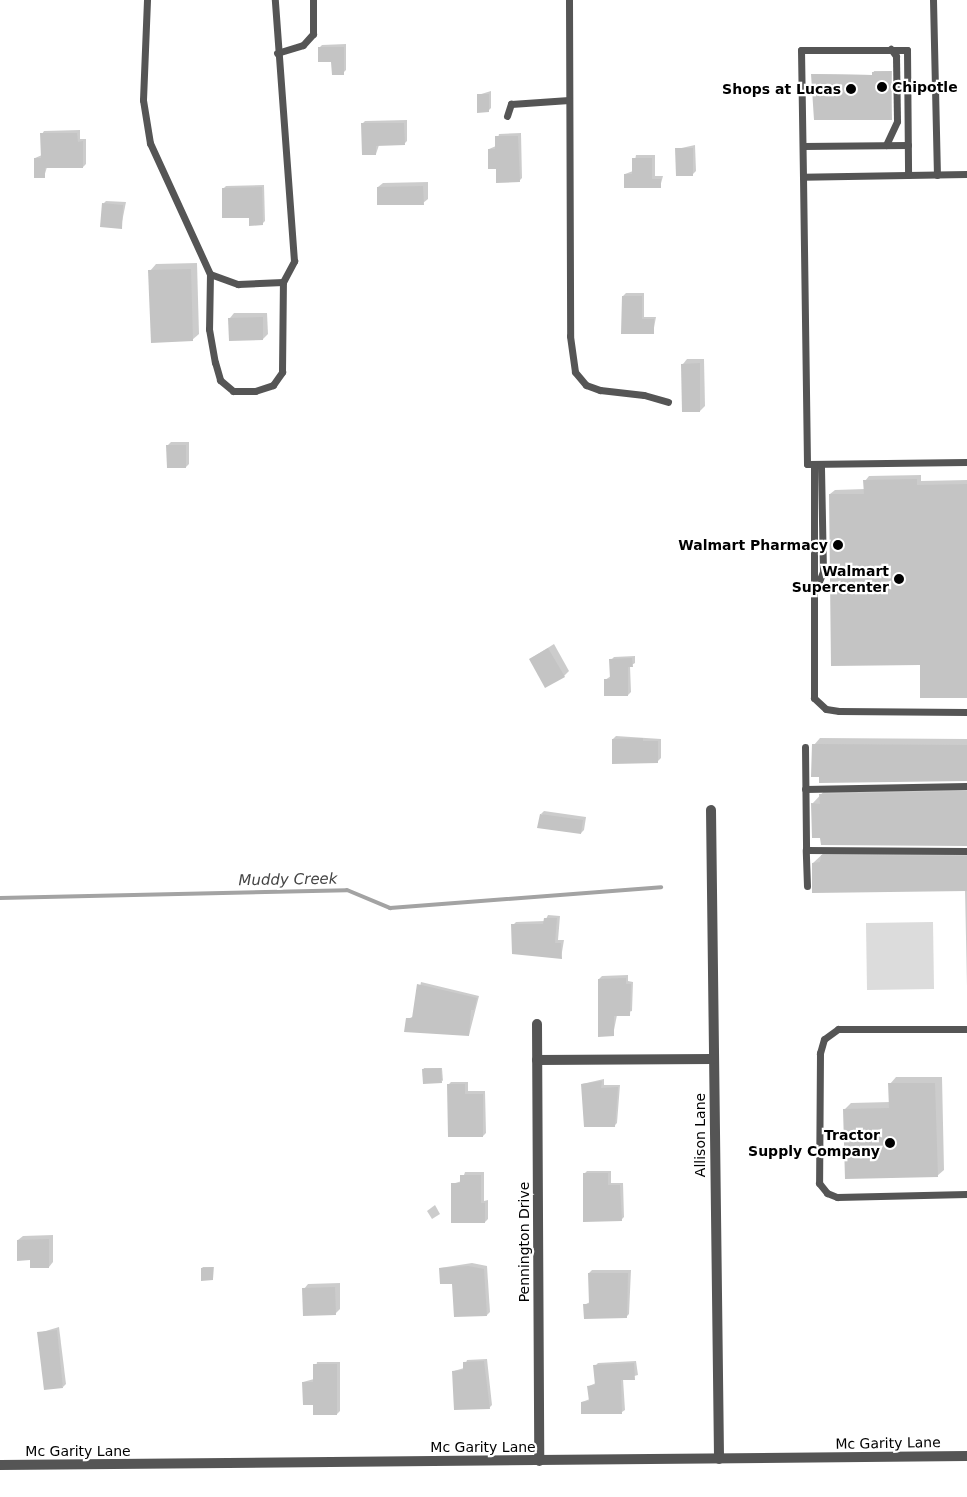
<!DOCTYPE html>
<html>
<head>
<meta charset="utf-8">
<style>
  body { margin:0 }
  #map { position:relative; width:967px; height:1497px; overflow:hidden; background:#fff; font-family:"DejaVu Sans",sans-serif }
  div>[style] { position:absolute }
  .green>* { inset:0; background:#dcdcdc }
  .shadow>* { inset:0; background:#0003 }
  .stream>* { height:4px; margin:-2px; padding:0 2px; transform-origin:2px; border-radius:2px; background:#a3a3a3 }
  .building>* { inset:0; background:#c4c4c4 }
  .service>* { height:7px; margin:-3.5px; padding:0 3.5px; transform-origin:3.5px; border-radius:3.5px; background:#555 }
  .minor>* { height:10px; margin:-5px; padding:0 5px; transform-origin:5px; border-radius:5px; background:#555 }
  .dots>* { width:14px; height:14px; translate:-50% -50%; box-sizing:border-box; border:2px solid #fff; border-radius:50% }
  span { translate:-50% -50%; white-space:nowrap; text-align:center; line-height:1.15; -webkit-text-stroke:4.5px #fff; paint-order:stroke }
  .poi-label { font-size:14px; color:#000; font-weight:700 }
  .left { translate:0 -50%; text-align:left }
  .right { translate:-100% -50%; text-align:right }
  .street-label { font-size:14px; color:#000 }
  .water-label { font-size:15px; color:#444; font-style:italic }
</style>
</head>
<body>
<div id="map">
  <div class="green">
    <div style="clip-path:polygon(933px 922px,934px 989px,867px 990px,866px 923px)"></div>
  </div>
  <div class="shadow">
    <div style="clip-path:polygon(346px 44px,346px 70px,343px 73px,319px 48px,322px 45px)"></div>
    <div style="clip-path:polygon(892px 71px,891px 118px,813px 74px,873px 75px,874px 71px)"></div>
    <div style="clip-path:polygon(491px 91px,491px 108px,488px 111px,478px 95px)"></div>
    <div style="clip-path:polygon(407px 120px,407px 141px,404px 144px,379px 145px,376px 154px,362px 124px,365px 121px)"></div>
    <div style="clip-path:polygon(80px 130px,80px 139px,86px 139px,86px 164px,83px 167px,47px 167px,44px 177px,35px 158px,42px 155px,42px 134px,44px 131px)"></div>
    <div style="clip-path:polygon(521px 133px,522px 178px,519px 181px,497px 168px,489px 149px,496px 146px,499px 134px)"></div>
    <div style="clip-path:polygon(695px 145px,696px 171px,693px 174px,677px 149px)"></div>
    <div style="clip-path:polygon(636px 155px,655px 155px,655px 176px,663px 176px,660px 187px,625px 174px,633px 171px)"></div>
    <div style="clip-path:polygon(428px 182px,428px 199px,423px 203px,378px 187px,383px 183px)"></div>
    <div style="clip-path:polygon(264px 185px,265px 221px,262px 224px,250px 216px,223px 189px,226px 186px)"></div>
    <div style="clip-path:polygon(106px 201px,126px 202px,121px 227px,103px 204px)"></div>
    <div style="clip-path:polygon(197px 263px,199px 334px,192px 340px,150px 271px,156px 264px)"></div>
    <div style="clip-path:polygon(626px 293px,644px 293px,644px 317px,656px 317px,653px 333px,623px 296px)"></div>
    <div style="clip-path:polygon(234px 313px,267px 313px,268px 334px,263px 339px,230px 318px)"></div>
    <div style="clip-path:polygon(687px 359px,704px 359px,705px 406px,700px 411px,683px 364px)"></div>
    <div style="clip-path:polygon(171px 442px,189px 442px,189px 464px,186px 467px,168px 445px)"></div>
    <div style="clip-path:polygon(921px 475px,921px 481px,967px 480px,967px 697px,921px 663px,830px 494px,835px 490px,865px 489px,865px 481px,869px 476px)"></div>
    <div style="clip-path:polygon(554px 644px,569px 671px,564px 676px,530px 659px)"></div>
    <div style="clip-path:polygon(635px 656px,635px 663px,630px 666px,631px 692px,628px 695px,605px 680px,611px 676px,611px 660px,614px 657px)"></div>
    <div style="clip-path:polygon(616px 736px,661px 739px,661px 758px,658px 761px,613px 739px)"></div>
    <div style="clip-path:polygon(820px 738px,967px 739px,967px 779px,814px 745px)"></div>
    <div style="clip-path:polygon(967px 785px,967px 844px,812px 804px,827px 788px)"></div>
    <div style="clip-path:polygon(544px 811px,586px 817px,584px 830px,581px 833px,541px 814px)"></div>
    <div style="clip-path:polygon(828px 849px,967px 850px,967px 987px,965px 890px,813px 863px)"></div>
    <div style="clip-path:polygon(548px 915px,560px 916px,558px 940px,564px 940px,561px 958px,513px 925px,516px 922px,545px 921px)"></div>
    <div style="clip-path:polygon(628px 975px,628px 981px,633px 982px,632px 1011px,617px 1015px,613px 1035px,599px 979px,602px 976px)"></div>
    <div style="clip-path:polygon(421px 982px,479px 996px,469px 1035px,408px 1019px,414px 1016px)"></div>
    <div style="clip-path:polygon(424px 1068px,442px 1068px,443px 1081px,423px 1070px)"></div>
    <div style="clip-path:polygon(896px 1077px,942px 1077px,944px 1170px,937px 1176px,844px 1110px,851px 1103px,890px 1102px,890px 1084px)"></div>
    <div style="clip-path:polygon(604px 1079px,604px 1085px,620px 1085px,617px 1123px,614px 1126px,582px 1084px)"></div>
    <div style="clip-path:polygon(451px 1082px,468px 1082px,468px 1091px,485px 1091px,486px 1133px,483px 1136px,448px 1085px)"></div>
    <div style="clip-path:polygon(587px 1171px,611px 1171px,611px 1183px,623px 1183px,624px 1217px,621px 1220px,584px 1174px)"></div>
    <div style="clip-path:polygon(465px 1172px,484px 1172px,484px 1201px,488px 1200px,488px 1219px,485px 1222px,452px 1184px,462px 1181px)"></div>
    <div style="clip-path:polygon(435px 1205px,440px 1214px,432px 1219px,427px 1211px)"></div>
    <div style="clip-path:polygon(53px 1235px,53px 1262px,49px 1267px,31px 1259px,18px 1240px,23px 1236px)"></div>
    <div style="clip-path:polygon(472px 1263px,487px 1266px,490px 1312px,487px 1315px,440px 1268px)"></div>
    <div style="clip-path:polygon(203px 1267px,214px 1267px,213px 1279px,202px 1268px)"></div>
    <div style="clip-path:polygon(592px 1270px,631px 1270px,629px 1314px,626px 1317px,584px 1305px,590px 1302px,589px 1273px)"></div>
    <div style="clip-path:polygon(340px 1283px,340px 1309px,335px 1314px,304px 1289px,308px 1284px)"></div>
    <div style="clip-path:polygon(59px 1327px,66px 1384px,63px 1387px,39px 1333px)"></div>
    <div style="clip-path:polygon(487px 1359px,492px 1405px,489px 1408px,454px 1371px,464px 1368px,467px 1360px)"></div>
    <div style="clip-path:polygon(636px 1361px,638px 1375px,623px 1379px,625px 1410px,622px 1412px,582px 1402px,590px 1399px,589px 1386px,596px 1383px,595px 1366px,598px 1363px)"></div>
    <div style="clip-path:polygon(317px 1362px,340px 1362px,340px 1411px,337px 1414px,314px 1404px,303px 1382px,314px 1379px)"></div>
  </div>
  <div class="stream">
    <div style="left:0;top:898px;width:347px;rotate:-1.3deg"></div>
    <div style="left:347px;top:890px;width:47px;rotate:22.7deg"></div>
    <div style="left:390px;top:908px;width:272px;rotate:-4.4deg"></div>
  </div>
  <div class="building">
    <div style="clip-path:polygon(318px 47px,344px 47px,344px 75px,332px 75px,331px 62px,318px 62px)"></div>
    <div style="clip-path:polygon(891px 71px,892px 120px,814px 120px,811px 74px,872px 75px,872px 72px)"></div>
    <div style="clip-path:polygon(477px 94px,489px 94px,489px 112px,477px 113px)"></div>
    <div style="clip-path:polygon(361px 123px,404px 123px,405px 145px,376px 146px,376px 155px,362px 155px)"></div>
    <div style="clip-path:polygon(40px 133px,77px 133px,78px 142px,83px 141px,83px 168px,45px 168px,45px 178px,34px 178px,34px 158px,41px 158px)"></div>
    <div style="clip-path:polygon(495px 136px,518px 136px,520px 182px,496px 183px,496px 169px,488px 169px,488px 149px,495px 149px)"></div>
    <div style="clip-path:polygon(675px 148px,693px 148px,693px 176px,676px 176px)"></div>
    <div style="clip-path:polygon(632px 158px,652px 158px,652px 179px,661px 179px,661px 188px,624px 188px,624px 174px,632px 174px)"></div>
    <div style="clip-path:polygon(423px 186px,424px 205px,377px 205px,377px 187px)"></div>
    <div style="clip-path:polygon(262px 187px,263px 225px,249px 226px,249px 218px,222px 218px,222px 188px)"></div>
    <div style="clip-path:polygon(102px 203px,123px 205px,122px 229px,100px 227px)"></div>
    <div style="clip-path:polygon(191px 269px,193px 341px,151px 343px,148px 270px)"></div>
    <div style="clip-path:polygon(622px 296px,642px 296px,642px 319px,654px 319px,654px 334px,621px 334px)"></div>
    <div style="clip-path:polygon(263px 317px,263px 340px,229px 341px,228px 318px)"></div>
    <div style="clip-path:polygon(700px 363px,700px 412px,682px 412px,681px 364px)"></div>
    <div style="clip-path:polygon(166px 445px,186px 445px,186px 468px,167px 468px)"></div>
    <div style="clip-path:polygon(917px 479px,917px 485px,967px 484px,967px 698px,920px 698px,920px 665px,831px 666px,829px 494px,864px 494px,863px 480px)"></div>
    <div style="clip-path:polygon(548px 648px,565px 677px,545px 688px,529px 659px)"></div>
    <div style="clip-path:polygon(632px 658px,633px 667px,628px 667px,628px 696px,604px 696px,604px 679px,610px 679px,609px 659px)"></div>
    <div style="clip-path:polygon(643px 738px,643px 741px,658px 741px,658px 763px,612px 764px,612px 739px)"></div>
    <div style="clip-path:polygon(812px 744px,967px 745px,967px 781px,819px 783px,819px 777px,811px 777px)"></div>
    <div style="clip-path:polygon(967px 791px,967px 846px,821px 845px,820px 838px,812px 838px,811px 803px,820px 804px,819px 794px)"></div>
    <div style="clip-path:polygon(540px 814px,583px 820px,581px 834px,537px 828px)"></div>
    <div style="clip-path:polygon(821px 855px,967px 856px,967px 891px,812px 893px,812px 863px,820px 862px)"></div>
    <div style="clip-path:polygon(544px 918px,557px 918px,555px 943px,561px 943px,562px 959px,512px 954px,511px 924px,543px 924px)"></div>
    <div style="clip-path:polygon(626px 978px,626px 984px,631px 984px,630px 1016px,614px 1016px,614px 1036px,598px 1037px,598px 979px)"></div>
    <div style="clip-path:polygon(417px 984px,477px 998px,474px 1010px,471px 1010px,469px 1036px,404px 1032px,406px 1018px,412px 1018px)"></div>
    <div style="clip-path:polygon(441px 1068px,442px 1083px,423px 1084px,422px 1069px)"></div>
    <div style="clip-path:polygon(602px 1081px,601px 1088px,618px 1087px,615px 1127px,584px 1127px,581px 1084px)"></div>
    <div style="clip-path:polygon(888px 1083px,935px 1083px,938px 1177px,845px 1179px,843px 1109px,889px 1108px)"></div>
    <div style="clip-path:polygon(447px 1084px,465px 1084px,465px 1094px,483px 1094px,483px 1137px,448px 1137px)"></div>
    <div style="clip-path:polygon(583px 1173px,608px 1173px,608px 1185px,620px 1185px,622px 1221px,583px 1222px)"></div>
    <div style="clip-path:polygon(460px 1175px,481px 1175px,481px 1203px,485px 1203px,485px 1223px,451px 1223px,451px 1183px,460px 1183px)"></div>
    <div style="clip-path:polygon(49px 1239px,49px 1268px,30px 1268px,30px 1260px,17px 1261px,17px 1240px)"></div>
    <div style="clip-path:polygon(468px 1266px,484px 1269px,487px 1316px,454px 1317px,452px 1284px,440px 1284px,439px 1268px)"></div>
    <div style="clip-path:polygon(213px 1267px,213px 1280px,201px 1281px,201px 1268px)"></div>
    <div style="clip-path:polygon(588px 1273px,628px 1273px,627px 1318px,584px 1319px,583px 1304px,589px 1304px)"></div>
    <div style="clip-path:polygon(335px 1287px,336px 1315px,303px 1316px,302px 1288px)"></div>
    <div style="clip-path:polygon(57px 1330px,63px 1388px,44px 1390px,37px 1332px)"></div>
    <div style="clip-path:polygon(484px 1361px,490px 1409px,454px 1410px,452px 1371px,463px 1370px,463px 1362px)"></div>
    <div style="clip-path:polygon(634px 1363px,635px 1380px,621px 1380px,622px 1414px,581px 1414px,581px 1402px,589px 1401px,587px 1386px,595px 1385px,593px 1365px)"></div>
    <div style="clip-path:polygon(313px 1364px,337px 1364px,337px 1415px,313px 1415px,313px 1405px,303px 1405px,302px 1382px,313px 1382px)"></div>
  </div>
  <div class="service">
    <div style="left:147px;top:0;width:100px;rotate:92.3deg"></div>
    <div style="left:143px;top:100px;width:44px;rotate:80.8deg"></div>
    <div style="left:150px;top:143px;width:144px;rotate:65.4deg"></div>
    <div style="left:210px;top:274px;width:30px;rotate:20deg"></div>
    <div style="left:238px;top:284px;width:45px;rotate:-2.5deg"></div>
    <div style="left:283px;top:282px;width:24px;rotate:-62deg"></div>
    <div style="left:294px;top:261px;width:262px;rotate:-94.2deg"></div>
    <div style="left:569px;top:0;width:336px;rotate:89.8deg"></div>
    <div style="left:570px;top:336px;width:36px;rotate:82deg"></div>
    <div style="left:575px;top:372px;width:17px;rotate:50deg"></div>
    <div style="left:586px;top:385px;width:15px;rotate:20deg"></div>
    <div style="left:600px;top:390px;width:44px;rotate:6.5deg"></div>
    <div style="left:644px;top:395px;width:25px;rotate:16deg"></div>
    <div style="left:933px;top:0;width:175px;rotate:88.7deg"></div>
    <div style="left:277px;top:53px;width:27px;rotate:-17deg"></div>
    <div style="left:303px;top:45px;width:15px;rotate:-48deg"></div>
    <div style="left:313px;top:34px;width:34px;rotate:-90deg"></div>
    <div style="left:507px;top:116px;width:13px;rotate:-72deg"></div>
    <div style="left:511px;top:104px;width:58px;rotate:-3.9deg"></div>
    <div style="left:886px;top:145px;width:26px;rotate:-65deg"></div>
    <div style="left:897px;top:121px;width:65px;rotate:-90.9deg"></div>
    <div style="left:896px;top:56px;width:9px;rotate:-126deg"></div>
    <div style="left:803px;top:146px;width:105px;rotate:-0.5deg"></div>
    <div style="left:967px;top:174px;width:164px;rotate:179deg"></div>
    <div style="left:803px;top:177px;width:287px;rotate:89.2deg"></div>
    <div style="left:807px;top:464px;width:160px;rotate:-0.7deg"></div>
    <div style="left:803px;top:177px;width:127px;rotate:-90.9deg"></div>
    <div style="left:801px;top:50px;width:106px"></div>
    <div style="left:907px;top:50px;width:125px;rotate:89.5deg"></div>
    <div style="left:210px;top:274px;width:55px;rotate:91deg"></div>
    <div style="left:209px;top:329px;width:34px;rotate:80deg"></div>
    <div style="left:215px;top:362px;width:19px;rotate:74deg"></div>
    <div style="left:220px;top:380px;width:17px;rotate:40deg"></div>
    <div style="left:233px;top:391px;width:22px"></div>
    <div style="left:255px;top:391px;width:19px;rotate:-18deg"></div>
    <div style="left:273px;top:385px;width:16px;rotate:-55deg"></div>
    <div style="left:282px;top:372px;width:90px;rotate:-89.4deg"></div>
    <div style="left:814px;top:464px;width:234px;rotate:90deg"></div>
    <div style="left:814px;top:698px;width:16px;rotate:43deg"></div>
    <div style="left:826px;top:709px;width:13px;rotate:9deg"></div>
    <div style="left:839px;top:711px;width:128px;rotate:0.4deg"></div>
    <div style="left:816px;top:589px;width:18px;rotate:-68deg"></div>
    <div style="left:823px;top:572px;width:108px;rotate:-91.1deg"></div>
    <div style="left:805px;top:747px;width:103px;rotate:89.4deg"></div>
    <div style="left:805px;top:789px;width:162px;rotate:-1.1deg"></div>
    <div style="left:807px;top:886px;width:36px;rotate:-92deg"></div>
    <div style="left:806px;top:850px;width:161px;rotate:0.4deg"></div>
    <div style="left:967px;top:1029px;width:129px;rotate:180deg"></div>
    <div style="left:838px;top:1029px;width:17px;rotate:144deg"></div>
    <div style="left:824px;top:1039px;width:15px;rotate:106deg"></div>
    <div style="left:820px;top:1053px;width:130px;rotate:90.4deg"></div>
    <div style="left:819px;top:1183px;width:13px;rotate:51deg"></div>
    <div style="left:827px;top:1193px;width:11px;rotate:22deg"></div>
    <div style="left:837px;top:1197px;width:130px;rotate:-1.3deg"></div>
  </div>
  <div class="minor">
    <div style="left:711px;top:810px;width:649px;rotate:89.29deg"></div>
    <div style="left:537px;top:1024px;width:437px;rotate:89.7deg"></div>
    <div style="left:537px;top:1060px;width:176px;rotate:-0.3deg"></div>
    <div style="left:0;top:1465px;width:967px;rotate:-0.53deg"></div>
  </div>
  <div class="dots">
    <div style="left:882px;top:87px;background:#000"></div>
    <div style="left:851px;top:89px;background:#000"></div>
    <div style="left:838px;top:545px;background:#000"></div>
    <div style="left:899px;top:579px;background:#000"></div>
    <div style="left:890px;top:1143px;background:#000"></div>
  </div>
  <div class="poi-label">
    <span class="left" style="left:892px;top:87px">Chipotle</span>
    <span class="right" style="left:841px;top:89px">Shops at Lucas</span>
    <span class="right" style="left:828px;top:545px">Walmart Pharmacy</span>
    <span class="right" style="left:889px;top:579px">Walmart<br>Supercenter</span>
    <span class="right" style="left:880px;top:1143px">Tractor<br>Supply Company</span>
  </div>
  <div class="street-label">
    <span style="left:700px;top:1135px;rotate:-90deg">Allison Lane</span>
    <span style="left:524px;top:1242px;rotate:-90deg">Pennington Drive</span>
    <span style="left:888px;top:1443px;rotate:-1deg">Mc Garity Lane</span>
    <span style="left:483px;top:1447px">Mc Garity Lane</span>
    <span style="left:78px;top:1451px">Mc Garity Lane</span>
  </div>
  <div class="water-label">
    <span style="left:288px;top:880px;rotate:-1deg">Muddy Creek</span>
  </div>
</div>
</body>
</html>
